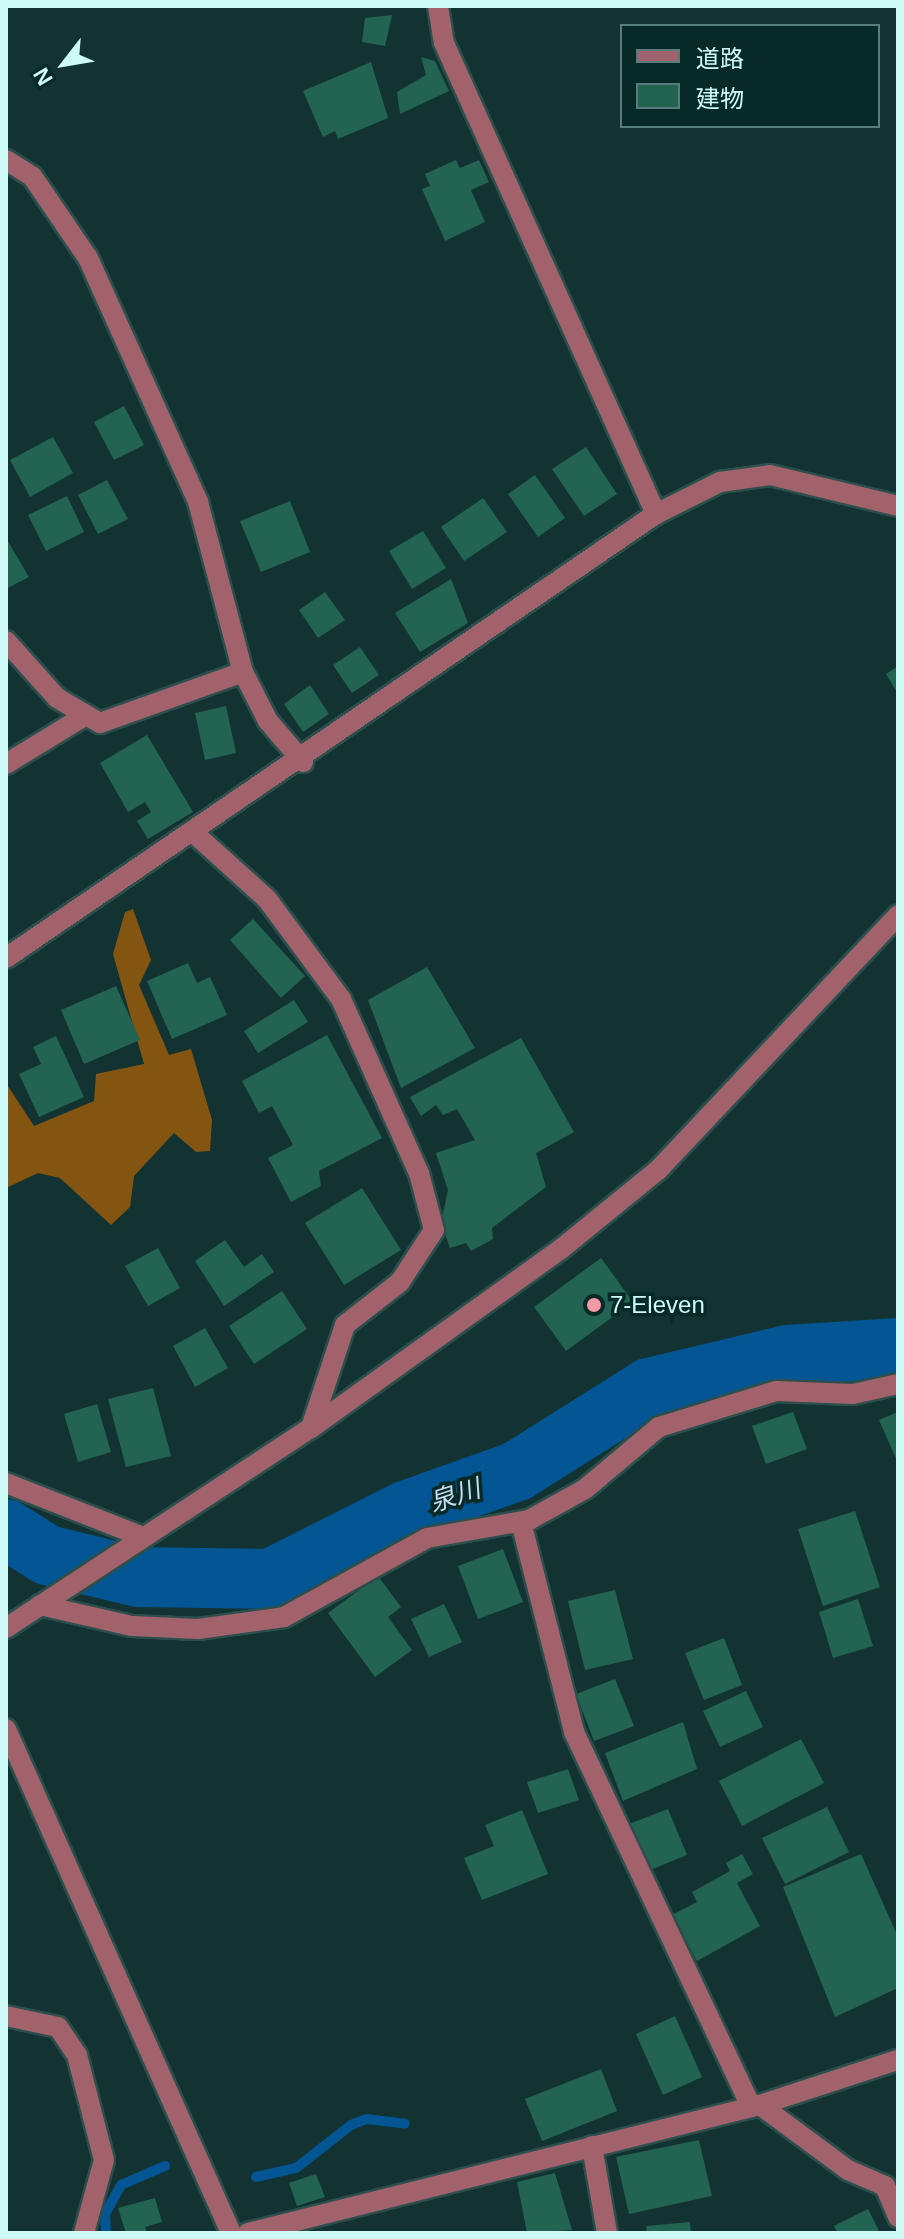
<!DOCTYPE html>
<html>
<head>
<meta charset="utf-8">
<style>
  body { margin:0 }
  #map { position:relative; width:904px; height:2239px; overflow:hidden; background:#123331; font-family:Helvetica,"Noto Sans JP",sans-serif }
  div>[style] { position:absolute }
  .forest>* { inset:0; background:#835511 }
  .stream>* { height:10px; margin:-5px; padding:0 5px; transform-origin:5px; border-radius:5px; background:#035594 }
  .river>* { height:60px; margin:-30px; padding:0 30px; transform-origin:30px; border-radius:30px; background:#035594 }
  .building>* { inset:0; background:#226451 }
  .roads { filter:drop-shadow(2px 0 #2c4f4d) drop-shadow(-2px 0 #2c4f4d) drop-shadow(0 2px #2c4f4d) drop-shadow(0 -2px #2c4f4d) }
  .minor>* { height:20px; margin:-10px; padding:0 10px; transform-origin:10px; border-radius:10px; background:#a1626c }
  .dots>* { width:22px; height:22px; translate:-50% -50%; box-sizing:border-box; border:4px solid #072927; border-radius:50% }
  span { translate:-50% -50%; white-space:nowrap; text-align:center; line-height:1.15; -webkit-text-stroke:7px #072927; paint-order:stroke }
  .poi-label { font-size:24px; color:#cdfcf8 }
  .left { translate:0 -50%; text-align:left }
  .water-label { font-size:26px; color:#cadbed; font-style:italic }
  .frame { position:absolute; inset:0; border:8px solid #cdfcf8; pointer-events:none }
  .legend { position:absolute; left:620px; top:24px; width:260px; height:104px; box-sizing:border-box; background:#072927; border:2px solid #567d7b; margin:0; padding:10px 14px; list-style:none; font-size:24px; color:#cdfcf8 }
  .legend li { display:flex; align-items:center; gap:16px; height:40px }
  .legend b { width:40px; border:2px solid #567d7b }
  .north { position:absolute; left:24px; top:24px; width:80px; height:80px; -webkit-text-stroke:6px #072927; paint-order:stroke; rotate:239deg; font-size:22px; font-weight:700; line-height:32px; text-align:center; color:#cdfcf8 }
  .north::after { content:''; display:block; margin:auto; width:28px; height:36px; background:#cdfcf8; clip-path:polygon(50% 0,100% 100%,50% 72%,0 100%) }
</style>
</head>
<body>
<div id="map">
  <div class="forest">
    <div style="clip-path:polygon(133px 909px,151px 960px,139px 985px,169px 1055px,191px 1049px,212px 1120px,210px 1151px,196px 1152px,174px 1133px,134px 1176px,130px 1207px,111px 1225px,60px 1178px,38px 1173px,6px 1188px,6px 1083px,34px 1126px,94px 1101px,96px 1074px,144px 1064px,113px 954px,125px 912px)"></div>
  </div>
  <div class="stream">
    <div style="left:256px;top:2177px;width:41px;rotate:-12.7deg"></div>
    <div style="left:296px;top:2168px;width:70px;rotate:-38deg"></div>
    <div style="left:351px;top:2125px;width:17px;rotate:-21deg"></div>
    <div style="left:367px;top:2119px;width:38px;rotate:7deg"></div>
    <div style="left:106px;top:2233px;width:19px;rotate:-93deg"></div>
    <div style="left:105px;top:2214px;width:33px;rotate:-61deg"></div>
    <div style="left:121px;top:2185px;width:48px;rotate:-23.4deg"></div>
  </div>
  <div class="river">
    <div style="left:6px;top:1529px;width:49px;rotate:32.4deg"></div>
    <div style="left:47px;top:1555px;width:94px;rotate:13.6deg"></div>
    <div style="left:138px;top:1577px;width:132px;rotate:0.9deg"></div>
    <div style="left:270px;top:1579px;width:151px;rotate:-26.7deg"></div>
    <div style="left:405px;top:1511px;width:119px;rotate:-19.7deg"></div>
    <div style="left:517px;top:1471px;width:156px;rotate:-32.2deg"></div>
    <div style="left:649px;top:1388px;width:142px;rotate:-13.4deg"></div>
    <div style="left:787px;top:1355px;width:111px;rotate:-3.6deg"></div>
  </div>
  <div class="building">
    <div style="clip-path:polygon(392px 15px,385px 46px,362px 42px,365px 18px)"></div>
    <div style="clip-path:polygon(421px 57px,435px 61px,449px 91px,400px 114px,397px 92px,426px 75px)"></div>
    <div style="clip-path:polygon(371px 62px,388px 118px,338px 139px,335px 131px,323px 137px,303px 91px)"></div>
    <div style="clip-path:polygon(456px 160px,460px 168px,479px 160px,489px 182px,471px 190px,485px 222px,445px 241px,422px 189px,430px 186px,425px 174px)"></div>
    <div style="clip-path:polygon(124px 406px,144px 445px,114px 460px,94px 422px)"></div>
    <div style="clip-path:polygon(53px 437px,73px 473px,30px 497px,10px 460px)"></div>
    <div style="clip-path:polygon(586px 447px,617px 494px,584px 516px,552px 469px)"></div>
    <div style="clip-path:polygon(535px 475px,565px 518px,538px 537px,508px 494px)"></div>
    <div style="clip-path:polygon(107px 480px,128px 519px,98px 534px,78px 495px)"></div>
    <div style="clip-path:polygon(67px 496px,84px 532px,46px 551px,28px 515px)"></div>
    <div style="clip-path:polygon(483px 498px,507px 532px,464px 561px,441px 527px)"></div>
    <div style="clip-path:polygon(290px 501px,310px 552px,261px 572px,240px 521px)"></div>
    <div style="clip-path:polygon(423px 531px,446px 568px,412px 589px,389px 551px)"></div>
    <div style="clip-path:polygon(6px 538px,29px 577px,6px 589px)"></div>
    <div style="clip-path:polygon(451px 579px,468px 623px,420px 652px,395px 613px)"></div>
    <div style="clip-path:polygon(325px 592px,345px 620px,318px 638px,299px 610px)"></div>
    <div style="clip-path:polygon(360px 647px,379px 675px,352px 693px,333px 665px)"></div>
    <div style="clip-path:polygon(898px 666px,898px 694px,886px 674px)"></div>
    <div style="clip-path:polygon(310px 685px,329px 714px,303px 732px,284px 704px)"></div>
    <div style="clip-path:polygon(226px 706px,236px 753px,205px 760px,195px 713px)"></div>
    <div style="clip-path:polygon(147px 735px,193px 812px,148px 839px,137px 821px,151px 812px,145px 802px,128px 812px,100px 763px)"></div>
    <div style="clip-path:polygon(253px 919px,305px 976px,281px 998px,230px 940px)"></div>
    <div style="clip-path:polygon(188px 963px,197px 983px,210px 977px,227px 1015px,172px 1039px,147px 981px)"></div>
    <div style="clip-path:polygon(427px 967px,475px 1048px,401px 1088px,368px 1000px)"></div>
    <div style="clip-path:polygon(116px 986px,140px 1040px,84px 1064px,61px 1010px)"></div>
    <div style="clip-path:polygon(294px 1000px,308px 1022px,258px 1053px,244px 1031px)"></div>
    <div style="clip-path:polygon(327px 1035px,382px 1138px,319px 1171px,321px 1186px,291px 1202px,268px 1158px,293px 1145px,272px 1106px,259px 1113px,242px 1081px)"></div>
    <div style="clip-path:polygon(56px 1036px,84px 1097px,39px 1117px,19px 1074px,41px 1064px,33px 1047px)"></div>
    <div style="clip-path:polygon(521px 1038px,574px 1132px,536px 1153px,546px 1187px,492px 1228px,493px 1239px,471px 1251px,466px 1243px,450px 1248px,441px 1223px,448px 1190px,436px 1153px,475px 1140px,457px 1109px,443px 1115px,436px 1105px,421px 1116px,410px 1097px)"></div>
    <div style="clip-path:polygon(362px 1188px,401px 1250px,344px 1285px,305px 1223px)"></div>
    <div style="clip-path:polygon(225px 1240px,244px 1267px,262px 1254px,274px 1272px,224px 1306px,195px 1261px)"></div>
    <div style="clip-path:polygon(158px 1248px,180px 1288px,148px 1306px,125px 1266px)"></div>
    <div style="clip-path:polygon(601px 1258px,633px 1302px,566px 1351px,534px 1307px)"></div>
    <div style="clip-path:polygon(282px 1291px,307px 1329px,254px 1364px,229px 1326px)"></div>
    <div style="clip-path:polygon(205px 1328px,228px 1368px,195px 1387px,173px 1346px)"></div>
    <div style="clip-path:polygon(153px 1388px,171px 1456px,126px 1467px,108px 1399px)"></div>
    <div style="clip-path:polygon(97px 1404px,111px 1452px,78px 1462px,64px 1414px)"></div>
    <div style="clip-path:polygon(793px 1412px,807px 1449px,766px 1464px,752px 1426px)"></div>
    <div style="clip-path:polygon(898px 1412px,898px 1463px,879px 1420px)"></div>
    <div style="clip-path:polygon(855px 1511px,880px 1587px,823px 1606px,798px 1529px)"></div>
    <div style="clip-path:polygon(503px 1549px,523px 1602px,478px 1619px,458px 1566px)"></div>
    <div style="clip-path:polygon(378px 1576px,401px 1607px,388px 1617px,412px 1650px,375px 1677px,328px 1613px)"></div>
    <div style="clip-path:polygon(615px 1590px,633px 1659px,585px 1670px,568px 1601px)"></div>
    <div style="clip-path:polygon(858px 1599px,873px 1646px,833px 1658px,819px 1612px)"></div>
    <div style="clip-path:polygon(444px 1604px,462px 1642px,429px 1657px,411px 1619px)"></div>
    <div style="clip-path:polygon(724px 1638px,742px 1685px,704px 1700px,685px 1653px)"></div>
    <div style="clip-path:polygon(615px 1679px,634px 1726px,594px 1741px,576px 1694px)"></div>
    <div style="clip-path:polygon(746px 1691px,763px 1727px,720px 1747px,703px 1711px)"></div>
    <div style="clip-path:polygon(683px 1722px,697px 1769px,623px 1801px,605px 1753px)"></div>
    <div style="clip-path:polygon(801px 1739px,824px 1783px,742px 1826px,719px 1781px)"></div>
    <div style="clip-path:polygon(568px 1769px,579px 1800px,538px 1813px,527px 1782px)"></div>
    <div style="clip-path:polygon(827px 1807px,849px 1852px,785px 1884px,762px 1838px)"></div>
    <div style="clip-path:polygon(668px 1809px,687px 1855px,648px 1871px,629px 1824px)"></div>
    <div style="clip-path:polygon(522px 1810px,548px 1874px,482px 1900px,464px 1858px,494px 1846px,485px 1825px)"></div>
    <div style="clip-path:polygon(742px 1854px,753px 1874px,737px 1883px,760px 1926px,697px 1961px,672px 1915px,697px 1902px,692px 1892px,730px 1871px,726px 1863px)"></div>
    <div style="clip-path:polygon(861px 1854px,898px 1937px,898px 1988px,835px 2017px,783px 1887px)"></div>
    <div style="clip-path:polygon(675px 2016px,702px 2077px,663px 2095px,636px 2034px)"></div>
    <div style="clip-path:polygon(601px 2069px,617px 2111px,542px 2141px,525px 2099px)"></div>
    <div style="clip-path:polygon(699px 2140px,712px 2196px,629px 2214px,616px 2157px)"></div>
    <div style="clip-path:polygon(555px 2173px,572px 2230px,527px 2233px,517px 2182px)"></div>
    <div style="clip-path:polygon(316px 2174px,325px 2197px,297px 2206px,289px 2183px)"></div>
    <div style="clip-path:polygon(155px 2198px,162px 2222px,145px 2227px,147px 2233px,126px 2233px,118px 2208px)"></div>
    <div style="clip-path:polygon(868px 2209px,880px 2233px,838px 2233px,834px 2226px)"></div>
    <div style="clip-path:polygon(690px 2222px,691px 2233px,647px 2233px,646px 2226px)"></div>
  </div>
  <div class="roads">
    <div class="minor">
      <div style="left:438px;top:6px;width:37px;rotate:81deg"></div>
      <div style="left:444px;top:43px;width:517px;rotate:65.77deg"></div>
      <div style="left:6px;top:160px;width:31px;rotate:32deg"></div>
      <div style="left:32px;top:176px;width:99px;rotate:55.7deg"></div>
      <div style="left:88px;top:258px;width:268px;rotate:65.7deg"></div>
      <div style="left:198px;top:502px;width:176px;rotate:75.2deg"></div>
      <div style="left:243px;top:672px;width:55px;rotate:63deg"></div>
      <div style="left:268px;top:721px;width:54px;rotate:49.5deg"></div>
      <div style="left:6px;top:641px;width:76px;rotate:48.2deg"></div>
      <div style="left:57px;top:698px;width:50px;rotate:30.2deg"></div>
      <div style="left:100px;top:723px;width:152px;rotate:-19.6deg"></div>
      <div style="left:6px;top:764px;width:94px;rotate:-31.5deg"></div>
      <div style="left:195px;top:834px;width:97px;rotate:42.1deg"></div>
      <div style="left:267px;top:899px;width:124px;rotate:53.5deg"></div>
      <div style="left:341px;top:999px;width:191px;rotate:65.9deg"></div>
      <div style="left:419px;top:1173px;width:59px;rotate:75.3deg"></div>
      <div style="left:434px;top:1230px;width:62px;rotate:123.2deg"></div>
      <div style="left:400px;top:1282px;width:70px;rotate:142deg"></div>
      <div style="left:345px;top:1325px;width:108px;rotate:108.3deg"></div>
      <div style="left:6px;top:958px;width:787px;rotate:-34.34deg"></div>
      <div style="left:656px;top:514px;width:72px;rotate:-26.6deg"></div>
      <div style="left:720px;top:482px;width:50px;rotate:-8deg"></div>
      <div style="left:770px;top:475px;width:132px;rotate:13.6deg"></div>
      <div style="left:6px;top:1483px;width:147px;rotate:21.5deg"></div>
      <div style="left:521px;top:1522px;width:217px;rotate:75.8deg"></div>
      <div style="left:574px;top:1732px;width:415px;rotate:64.7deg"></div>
      <div style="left:40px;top:1605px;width:94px;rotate:12.9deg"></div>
      <div style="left:132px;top:1626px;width:66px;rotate:2.6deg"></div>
      <div style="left:198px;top:1629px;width:87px;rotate:-7.9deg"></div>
      <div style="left:284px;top:1617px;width:163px;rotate:-28.9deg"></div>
      <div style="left:427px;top:1538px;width:104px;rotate:-10deg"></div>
      <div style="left:529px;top:1520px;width:64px;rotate:-29deg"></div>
      <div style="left:585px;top:1489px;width:97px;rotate:-40deg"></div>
      <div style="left:659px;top:1427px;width:122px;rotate:-17.1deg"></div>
      <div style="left:776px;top:1391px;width:77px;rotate:2.2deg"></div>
      <div style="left:853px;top:1394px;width:46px;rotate:-12.5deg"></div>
      <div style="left:6px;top:1628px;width:365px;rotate:-33.3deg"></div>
      <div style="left:311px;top:1428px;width:307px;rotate:-35.6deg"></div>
      <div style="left:561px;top:1249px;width:125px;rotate:-39.2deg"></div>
      <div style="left:658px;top:1170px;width:350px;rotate:-46.7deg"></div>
      <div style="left:6px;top:1729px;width:552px;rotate:65.94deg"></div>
      <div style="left:6px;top:2016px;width:53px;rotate:11.9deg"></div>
      <div style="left:58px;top:2027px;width:34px;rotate:56deg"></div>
      <div style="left:77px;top:2055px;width:108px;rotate:75.6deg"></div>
      <div style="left:104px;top:2160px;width:76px;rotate:105.3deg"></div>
      <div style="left:760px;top:2105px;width:109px;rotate:36.5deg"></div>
      <div style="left:848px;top:2170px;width:40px;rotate:23.4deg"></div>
      <div style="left:885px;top:2186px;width:34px;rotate:67deg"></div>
      <div style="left:592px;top:2146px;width:88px;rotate:80.2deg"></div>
      <div style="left:248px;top:2233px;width:528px;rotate:-14.04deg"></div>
      <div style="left:760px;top:2105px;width:145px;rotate:-18.1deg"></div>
    </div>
  </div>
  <div class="dots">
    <div style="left:594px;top:1305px;background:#f39aa7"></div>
  </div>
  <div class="poi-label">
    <span class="left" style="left:610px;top:1305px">7-Eleven</span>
  </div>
  <div class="water-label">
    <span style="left:455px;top:1496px;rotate:-18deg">泉川</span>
  </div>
  <div class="frame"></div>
  <ul class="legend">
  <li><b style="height:10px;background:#a1626c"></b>道路</li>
  <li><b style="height:22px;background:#226451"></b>建物</li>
  </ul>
  <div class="north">N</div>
</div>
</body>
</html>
